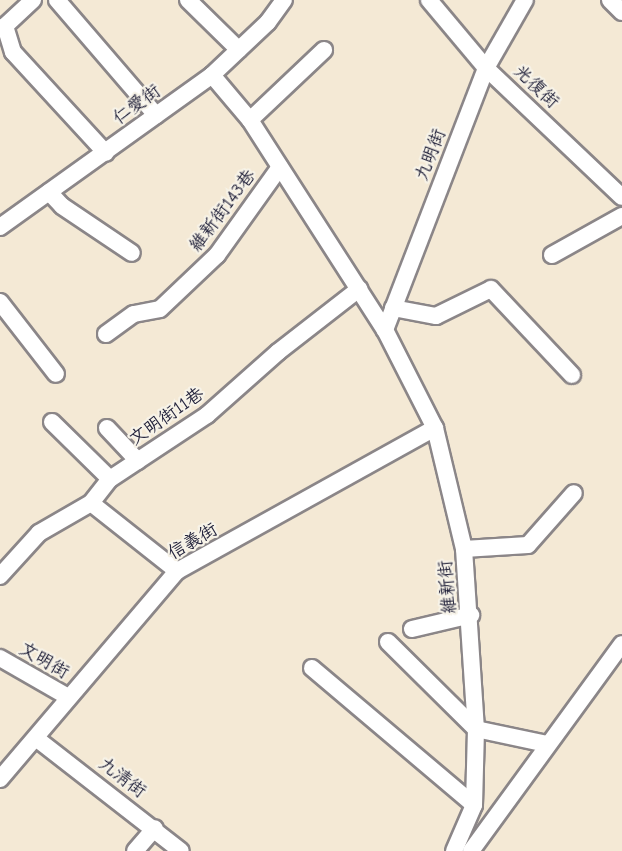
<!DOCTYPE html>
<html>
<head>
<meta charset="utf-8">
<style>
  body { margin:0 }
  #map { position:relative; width:622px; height:851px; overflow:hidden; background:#f4e9d5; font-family:"Comic Neue","LXGW WenKai TC",sans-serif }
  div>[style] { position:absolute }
  .roads { filter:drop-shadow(2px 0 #8b8688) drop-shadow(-2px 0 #8b8688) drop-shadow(0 2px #8b8688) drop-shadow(0 -2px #8b8688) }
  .minor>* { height:16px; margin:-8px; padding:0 8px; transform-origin:8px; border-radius:8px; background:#fff }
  span { translate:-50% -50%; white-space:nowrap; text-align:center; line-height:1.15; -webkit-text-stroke:4.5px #f7f3e8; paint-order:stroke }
  .street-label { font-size:18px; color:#22223b }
</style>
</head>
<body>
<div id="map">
  <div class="roads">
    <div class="minor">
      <div style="left:33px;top:0;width:38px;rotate:137deg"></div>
      <div style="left:5px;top:26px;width:27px;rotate:73deg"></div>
      <div style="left:13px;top:52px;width:137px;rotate:47.4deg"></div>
      <div style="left:57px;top:0;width:152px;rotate:49.3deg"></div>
      <div style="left:188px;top:0;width:71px;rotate:44.4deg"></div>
      <div style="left:429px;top:0;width:89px;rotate:50deg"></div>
      <div style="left:486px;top:68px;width:187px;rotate:43.5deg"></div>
      <div style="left:610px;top:0;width:17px;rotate:45deg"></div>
      <div style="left:212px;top:75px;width:59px;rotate:49.8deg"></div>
      <div style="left:250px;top:120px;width:250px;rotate:57.3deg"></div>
      <div style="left:385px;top:330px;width:110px;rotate:63deg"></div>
      <div style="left:435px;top:428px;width:124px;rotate:76.5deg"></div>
      <div style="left:464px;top:549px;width:180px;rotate:86.2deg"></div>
      <div style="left:476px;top:729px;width:76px;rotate:91.5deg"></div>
      <div style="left:474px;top:805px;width:50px;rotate:113.5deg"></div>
      <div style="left:250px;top:120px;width:102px;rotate:-43.4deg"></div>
      <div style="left:49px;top:192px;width:19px;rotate:47deg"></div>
      <div style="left:62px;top:206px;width:84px;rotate:33.9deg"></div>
      <div style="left:0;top:227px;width:261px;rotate:-35.6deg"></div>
      <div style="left:212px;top:75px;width:77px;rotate:-43.4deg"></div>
      <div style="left:268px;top:22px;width:27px;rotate:-54deg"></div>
      <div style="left:552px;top:255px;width:80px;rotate:-29.1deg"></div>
      <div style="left:0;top:302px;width:91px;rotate:52.1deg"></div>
      <div style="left:393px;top:308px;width:44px;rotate:10.5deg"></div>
      <div style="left:436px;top:316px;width:61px;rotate:-26.1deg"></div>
      <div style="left:491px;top:289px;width:118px;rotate:46.7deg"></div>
      <div style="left:385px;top:330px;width:281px;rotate:-68.9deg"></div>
      <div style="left:486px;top:68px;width:78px;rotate:-60.2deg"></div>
      <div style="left:106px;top:334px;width:34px;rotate:-36deg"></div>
      <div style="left:134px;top:314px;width:26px;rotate:-11deg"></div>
      <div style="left:160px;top:309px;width:79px;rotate:-43.5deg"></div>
      <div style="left:217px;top:255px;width:108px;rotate:-54.4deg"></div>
      <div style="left:52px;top:422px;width:81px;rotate:44.5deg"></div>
      <div style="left:107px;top:428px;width:45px;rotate:46.8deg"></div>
      <div style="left:91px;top:503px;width:110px;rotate:38.3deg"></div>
      <div style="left:464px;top:549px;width:64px;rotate:-3.6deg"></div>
      <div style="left:528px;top:545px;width:69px;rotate:-48.5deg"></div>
      <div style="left:0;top:576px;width:58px;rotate:-47.8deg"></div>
      <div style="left:39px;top:533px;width:60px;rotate:-30deg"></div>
      <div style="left:91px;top:503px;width:31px;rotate:-52deg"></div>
      <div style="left:110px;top:479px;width:116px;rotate:-33.4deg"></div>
      <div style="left:207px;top:415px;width:95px;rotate:-41.6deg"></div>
      <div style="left:278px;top:352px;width:103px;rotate:-37.9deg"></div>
      <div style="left:412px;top:629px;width:61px;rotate:-13.3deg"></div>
      <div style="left:388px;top:642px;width:124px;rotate:44.7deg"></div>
      <div style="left:476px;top:729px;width:73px;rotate:11.9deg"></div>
      <div style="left:0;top:658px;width:78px;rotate:29.8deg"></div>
      <div style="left:312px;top:668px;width:212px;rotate:40.2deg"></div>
      <div style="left:37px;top:739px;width:182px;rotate:37.9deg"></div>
      <div style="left:0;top:779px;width:273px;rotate:-49.6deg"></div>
      <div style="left:177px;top:571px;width:295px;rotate:-29deg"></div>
      <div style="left:135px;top:851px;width:30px;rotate:-49deg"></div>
      <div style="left:471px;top:851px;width:256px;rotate:-53.9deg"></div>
    </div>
  </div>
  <div class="street-label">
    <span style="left:536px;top:87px;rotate:43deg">光復街</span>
    <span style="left:137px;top:105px;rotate:-36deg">仁愛街</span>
    <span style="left:431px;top:155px;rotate:-69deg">九明街</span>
    <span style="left:223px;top:211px;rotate:-53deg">維新街143巷</span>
    <span style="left:167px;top:417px;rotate:-35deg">文明街11巷</span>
    <span style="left:193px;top:542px;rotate:-30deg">信義街</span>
    <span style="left:448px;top:587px;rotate:-95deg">維新街</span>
    <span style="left:44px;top:661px;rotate:30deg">文明街</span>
    <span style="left:122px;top:778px;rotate:37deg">九清街</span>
  </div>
</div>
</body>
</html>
